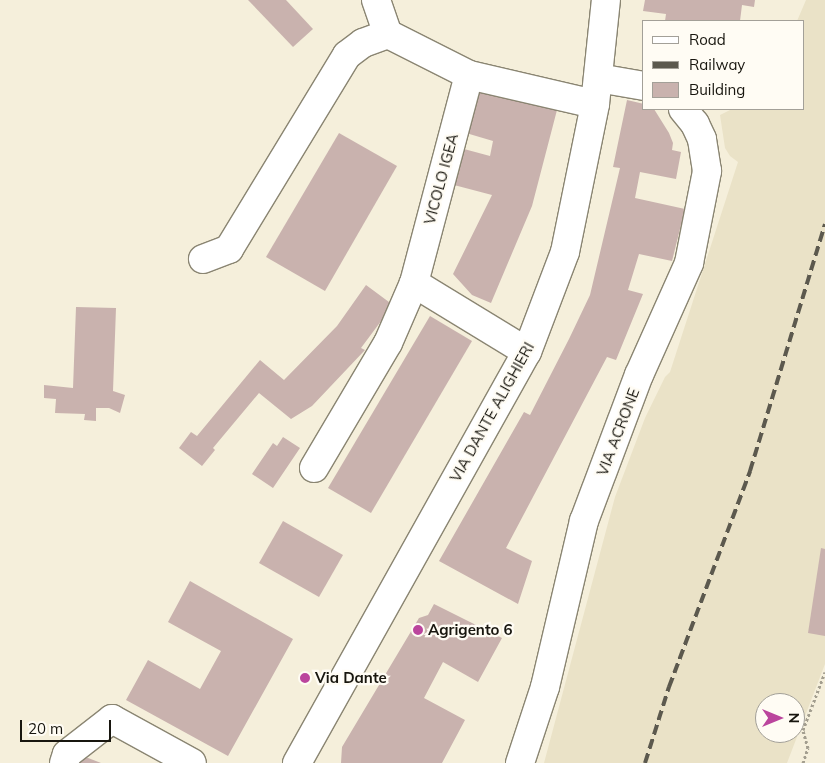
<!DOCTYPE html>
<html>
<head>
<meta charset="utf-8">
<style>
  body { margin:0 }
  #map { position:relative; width:825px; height:763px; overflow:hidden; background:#f5efdb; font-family:Mulish,sans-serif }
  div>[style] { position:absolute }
  .built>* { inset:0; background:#eae2c7 }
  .building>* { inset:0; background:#c9b2ae }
  .path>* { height:3px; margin-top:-1.5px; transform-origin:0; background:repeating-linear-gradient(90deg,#a39e8f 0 2.5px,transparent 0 5px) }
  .roads { filter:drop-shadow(1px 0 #8a8572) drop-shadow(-1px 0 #8a8572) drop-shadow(0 1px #8a8572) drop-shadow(0 -1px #8a8572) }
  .minor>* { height:28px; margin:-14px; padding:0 14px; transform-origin:14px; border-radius:14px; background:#fff }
  .rail>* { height:4px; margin-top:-2px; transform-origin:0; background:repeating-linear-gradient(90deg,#5c594e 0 10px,transparent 0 15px) }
  .dots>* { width:14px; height:14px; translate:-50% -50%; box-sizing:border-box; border:2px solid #fffcf4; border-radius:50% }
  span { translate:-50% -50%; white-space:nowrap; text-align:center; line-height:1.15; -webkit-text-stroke:4.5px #fffcf4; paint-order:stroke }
  .street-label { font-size:15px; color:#18160f }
  .poi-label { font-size:15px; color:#18160f; font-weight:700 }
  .left { translate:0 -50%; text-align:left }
  .legend { position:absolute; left:642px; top:20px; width:162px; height:90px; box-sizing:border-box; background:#fffcf4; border:1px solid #a3a098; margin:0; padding:6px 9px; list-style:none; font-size:15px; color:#18160f }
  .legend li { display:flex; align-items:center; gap:10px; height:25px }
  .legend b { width:25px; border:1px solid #a3a098 }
  .north { position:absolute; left:755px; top:693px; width:50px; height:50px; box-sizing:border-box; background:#fffcf4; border:1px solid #a3a098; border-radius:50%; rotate:90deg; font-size:14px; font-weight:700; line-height:20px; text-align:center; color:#18160f }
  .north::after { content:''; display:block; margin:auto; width:18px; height:22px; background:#bb459d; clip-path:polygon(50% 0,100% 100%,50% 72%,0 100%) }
  .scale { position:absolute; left:20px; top:720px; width:91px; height:22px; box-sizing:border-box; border:2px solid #18160f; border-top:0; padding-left:6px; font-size:15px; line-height:18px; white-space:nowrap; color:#18160f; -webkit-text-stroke:4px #fffcf4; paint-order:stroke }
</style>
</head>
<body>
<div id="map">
  <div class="built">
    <div style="clip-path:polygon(evenodd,806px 0,825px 0,825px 664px,787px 763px,544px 763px,615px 497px,645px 418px,665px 377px,670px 372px,738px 162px,730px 156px,725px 148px,720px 115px,732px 109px,804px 109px,804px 21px,797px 21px,806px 0,765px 703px,795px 703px,795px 733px,765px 733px,765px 703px)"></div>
  </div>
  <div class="building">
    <div style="clip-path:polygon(248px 0,286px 0,313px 29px,293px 47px)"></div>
    <div style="clip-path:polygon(645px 0,755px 0,754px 7px,742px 5px,740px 21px,665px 21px,666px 14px,643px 11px)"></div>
    <div style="clip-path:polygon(478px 89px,557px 110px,532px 206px,491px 303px,472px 295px,453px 274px,492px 195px,454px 185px,464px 149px,490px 156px,493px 141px,466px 133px)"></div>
    <div style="clip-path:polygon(627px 100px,644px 104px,644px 109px,654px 109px,669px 133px,673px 143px,672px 150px,681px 152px,676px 179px,640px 172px,635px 198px,685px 209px,672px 261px,639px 254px,628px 290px,643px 294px,616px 360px,607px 357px,506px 548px,532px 561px,518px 604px,439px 561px,524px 412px,530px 415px,569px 339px,590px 295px,620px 168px,613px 167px)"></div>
    <div style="clip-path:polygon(339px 133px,397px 166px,325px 291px,266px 257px)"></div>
    <div style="clip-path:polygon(366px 285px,393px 305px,361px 348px,365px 350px,312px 406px,291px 419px,259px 393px,213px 448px,215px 450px,202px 466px,179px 448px,191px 432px,197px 436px,260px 360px,284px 380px,337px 326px)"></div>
    <div style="clip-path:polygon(76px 307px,116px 308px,113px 391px,125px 395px,120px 413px,109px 408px,96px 408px,96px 421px,84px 420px,85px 414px,55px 413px,56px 399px,44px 398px,44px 385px,73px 388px)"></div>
    <div style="clip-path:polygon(430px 316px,472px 341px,371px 513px,328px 488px)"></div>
    <div style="clip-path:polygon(283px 437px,300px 448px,273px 488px,252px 474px,273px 443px,277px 446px)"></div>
    <div style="clip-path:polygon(283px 521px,343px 555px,319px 597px,259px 563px)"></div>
    <div style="clip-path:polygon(821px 548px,825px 549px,825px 636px,808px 633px)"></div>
    <div style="clip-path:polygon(190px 581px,293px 639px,228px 756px,126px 700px,148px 660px,200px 689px,221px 651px,168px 622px)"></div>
    <div style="clip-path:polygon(434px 604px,502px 638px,478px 682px,443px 662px,424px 698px,465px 720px,442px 763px,341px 763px,342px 747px,419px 618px,428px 615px)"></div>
    <div style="clip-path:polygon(83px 756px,101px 763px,80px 763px)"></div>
  </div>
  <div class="path">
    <div style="left:803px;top:763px;width:16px;rotate:-72deg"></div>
    <div style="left:808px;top:748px;width:19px;rotate:-106deg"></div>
    <div style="left:803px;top:730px;width:62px;rotate:-69.2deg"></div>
  </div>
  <div class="roads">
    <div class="minor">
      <div style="left:376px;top:0;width:36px;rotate:71deg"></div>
      <div style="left:388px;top:34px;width:91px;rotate:26.8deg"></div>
      <div style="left:469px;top:75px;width:129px;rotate:13deg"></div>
      <div style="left:598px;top:78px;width:47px;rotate:9.9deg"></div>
      <div style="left:203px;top:259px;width:28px;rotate:-21deg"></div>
      <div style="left:229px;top:249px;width:227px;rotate:-58.7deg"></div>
      <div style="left:347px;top:55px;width:20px;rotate:-37deg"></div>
      <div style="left:363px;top:43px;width:27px;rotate:-20deg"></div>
      <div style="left:414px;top:283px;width:132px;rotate:31.4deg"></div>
      <div style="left:314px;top:468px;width:145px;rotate:-59.4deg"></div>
      <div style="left:388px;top:343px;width:65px;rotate:-66.6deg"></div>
      <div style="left:414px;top:283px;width:215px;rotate:-75.2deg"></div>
      <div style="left:64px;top:763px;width:9px;rotate:-72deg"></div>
      <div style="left:67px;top:754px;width:57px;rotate:-37.9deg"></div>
      <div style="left:112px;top:719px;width:91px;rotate:28.8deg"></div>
      <div style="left:297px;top:763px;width:471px;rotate:-60.8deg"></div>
      <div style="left:527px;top:352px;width:107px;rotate:-69.2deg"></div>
      <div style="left:565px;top:252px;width:151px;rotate:-78.5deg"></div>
      <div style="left:595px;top:104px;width:105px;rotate:-84deg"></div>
      <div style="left:520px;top:763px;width:80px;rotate:-71.8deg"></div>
      <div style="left:545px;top:687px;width:171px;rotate:-76.8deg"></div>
      <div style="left:584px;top:521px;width:156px;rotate:-69.4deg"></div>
      <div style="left:639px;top:375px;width:123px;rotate:-65.9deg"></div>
      <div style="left:689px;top:263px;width:94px;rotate:-78.9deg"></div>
      <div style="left:707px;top:171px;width:32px;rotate:-99deg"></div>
      <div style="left:702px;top:139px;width:17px;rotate:-115deg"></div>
      <div style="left:695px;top:124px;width:19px;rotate:-129deg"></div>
    </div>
  </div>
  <div class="rail">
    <div style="left:645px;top:763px;width:80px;rotate:-72.5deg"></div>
    <div style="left:669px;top:687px;width:231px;rotate:-69.4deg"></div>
    <div style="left:750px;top:471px;width:258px;rotate:-73.1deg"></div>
  </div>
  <div class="dots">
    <div style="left:418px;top:630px;background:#bb459d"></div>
    <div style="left:305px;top:678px;background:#bb459d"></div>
  </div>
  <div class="street-label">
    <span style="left:441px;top:179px;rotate:-75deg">VICOLO IGEA</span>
    <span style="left:492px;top:412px;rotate:-61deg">VIA DANTE ALIGHIERI</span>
    <span style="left:618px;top:432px;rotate:-69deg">VIA ACRONE</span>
  </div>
  <div class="poi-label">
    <span class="left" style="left:428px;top:630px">Agrigento 6</span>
    <span class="left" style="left:315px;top:678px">Via Dante</span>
  </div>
  <ul class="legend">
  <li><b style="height:6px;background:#fff"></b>Road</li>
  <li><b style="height:6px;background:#5c594e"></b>Railway</li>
  <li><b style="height:14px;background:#c9b2ae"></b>Building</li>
  </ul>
  <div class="north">N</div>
  <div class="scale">20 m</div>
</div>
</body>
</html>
